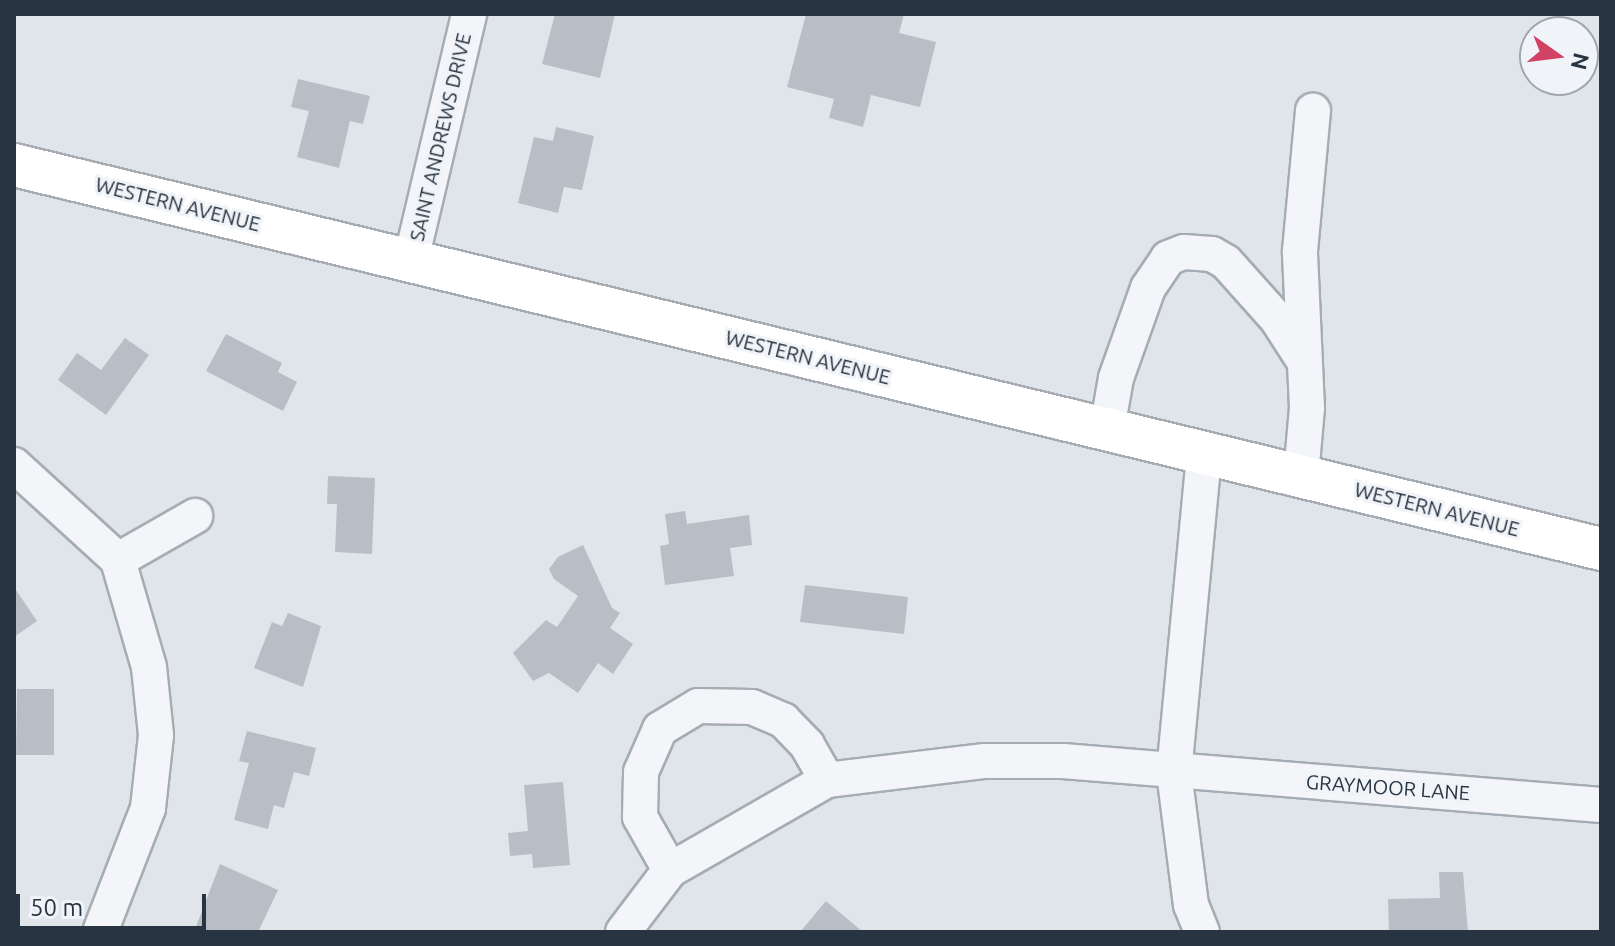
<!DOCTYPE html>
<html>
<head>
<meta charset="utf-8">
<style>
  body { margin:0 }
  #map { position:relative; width:1615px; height:946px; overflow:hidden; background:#e0e5e9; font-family:Ubuntu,sans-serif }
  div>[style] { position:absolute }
  .building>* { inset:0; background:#b7bec6 }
  .roads { filter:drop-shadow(2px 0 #a5acb3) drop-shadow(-2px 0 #a5acb3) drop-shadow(0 2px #a5acb3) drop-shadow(0 -2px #a5acb3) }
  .minor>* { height:34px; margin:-17px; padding:0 17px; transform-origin:17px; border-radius:17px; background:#f3f5f8 }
  .major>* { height:42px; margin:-21px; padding:0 21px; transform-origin:21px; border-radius:21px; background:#fff }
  span { translate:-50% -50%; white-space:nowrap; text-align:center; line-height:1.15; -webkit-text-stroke:6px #f0f3f7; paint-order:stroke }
  .street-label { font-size:20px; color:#283441 }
  .frame { position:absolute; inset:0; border:16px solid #283441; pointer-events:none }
  .north { position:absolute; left:1519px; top:16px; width:80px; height:80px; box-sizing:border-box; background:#f0f3f7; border:2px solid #a0a7ae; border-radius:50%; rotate:104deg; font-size:22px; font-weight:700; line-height:32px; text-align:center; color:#283441 }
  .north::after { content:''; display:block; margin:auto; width:28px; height:36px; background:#d14264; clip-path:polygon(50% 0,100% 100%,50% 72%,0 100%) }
  .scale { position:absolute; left:16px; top:894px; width:190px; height:36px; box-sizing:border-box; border:4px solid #283441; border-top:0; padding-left:10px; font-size:24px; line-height:28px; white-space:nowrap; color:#283441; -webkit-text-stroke:6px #f0f3f7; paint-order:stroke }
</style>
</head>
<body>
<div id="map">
  <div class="building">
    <div style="clip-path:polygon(555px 14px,615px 14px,600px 78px,542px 64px)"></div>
    <div style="clip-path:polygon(806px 14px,904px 14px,899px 33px,936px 42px,920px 107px,871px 95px,863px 127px,829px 118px,834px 99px,787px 87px)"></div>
    <div style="clip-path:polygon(298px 79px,370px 96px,363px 124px,350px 121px,339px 168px,297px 157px,309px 111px,291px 107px)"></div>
    <div style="clip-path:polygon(556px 127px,594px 136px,582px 190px,564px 187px,558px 213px,518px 203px,534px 137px,553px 141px)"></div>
    <div style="clip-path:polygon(226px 334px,282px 363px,278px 372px,297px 382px,283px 411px,206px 371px)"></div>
    <div style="clip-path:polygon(125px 338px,149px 355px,106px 415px,58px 380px,77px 353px,101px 370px)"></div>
    <div style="clip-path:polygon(328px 476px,375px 478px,372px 554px,335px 552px,337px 504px,327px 504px)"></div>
    <div style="clip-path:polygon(685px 511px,687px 524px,749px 515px,752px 545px,730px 548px,734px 576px,665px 585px,660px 546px,669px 544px,665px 514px)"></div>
    <div style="clip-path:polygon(583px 545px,612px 608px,620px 613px,610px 628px,633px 644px,613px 674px,598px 663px,578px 693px,549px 673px,533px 681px,513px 653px,546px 620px,557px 627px,578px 596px,554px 579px,549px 569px,558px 557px)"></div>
    <div style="clip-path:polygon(805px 585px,908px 597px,904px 634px,800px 622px)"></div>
    <div style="clip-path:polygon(14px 587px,37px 621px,14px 637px)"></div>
    <div style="clip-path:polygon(288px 613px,321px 626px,303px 687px,254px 668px,272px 622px,282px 626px)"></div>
    <div style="clip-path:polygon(17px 689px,54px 689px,54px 755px,16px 755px)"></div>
    <div style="clip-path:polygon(247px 731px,316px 748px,309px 776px,294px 772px,284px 808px,274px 805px,268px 829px,234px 820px,249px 763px,239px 761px)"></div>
    <div style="clip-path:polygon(563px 782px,570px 865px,533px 868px,532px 854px,510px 856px,508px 833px,528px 831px,524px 785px)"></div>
    <div style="clip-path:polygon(220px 864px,278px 890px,258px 932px,194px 932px)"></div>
    <div style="clip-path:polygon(1439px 872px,1463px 872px,1468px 932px,1389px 932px,1388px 899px,1440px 898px)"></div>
    <div style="clip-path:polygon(826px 901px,863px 932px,800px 932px)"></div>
  </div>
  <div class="roads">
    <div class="minor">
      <div style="left:411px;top:260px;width:253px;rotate:-76.7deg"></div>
      <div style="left:1107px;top:429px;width:52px;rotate:-80deg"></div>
      <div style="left:1116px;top:378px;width:96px;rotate:-70.4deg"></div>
      <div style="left:1148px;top:288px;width:36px;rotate:-56deg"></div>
      <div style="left:1168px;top:258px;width:17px;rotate:-21deg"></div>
      <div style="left:1184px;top:252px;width:28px;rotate:4deg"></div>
      <div style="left:1212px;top:254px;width:16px;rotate:30deg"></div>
      <div style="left:1226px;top:262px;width:76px;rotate:48.2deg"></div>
      <div style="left:1277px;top:319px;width:50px;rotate:57.3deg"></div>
      <div style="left:14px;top:465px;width:141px;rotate:42.4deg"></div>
      <div style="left:1301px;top:476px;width:68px;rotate:-85deg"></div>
      <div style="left:1307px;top:408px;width:157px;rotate:-92.6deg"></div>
      <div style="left:1300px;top:251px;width:141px;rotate:-84.7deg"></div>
      <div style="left:670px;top:870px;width:181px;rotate:-29.8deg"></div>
      <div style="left:827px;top:780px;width:159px;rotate:-6.9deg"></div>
      <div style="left:985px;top:761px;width:78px"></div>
      <div style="left:1063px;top:761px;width:540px;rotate:4.68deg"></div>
      <div style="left:100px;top:932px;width:133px;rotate:-68.8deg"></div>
      <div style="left:148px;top:808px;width:73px;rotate:-83.7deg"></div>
      <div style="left:156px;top:735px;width:68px;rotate:-95.9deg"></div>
      <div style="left:149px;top:667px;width:111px;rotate:-106.2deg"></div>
      <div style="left:118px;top:560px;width:89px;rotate:-29.7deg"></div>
      <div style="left:623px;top:932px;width:78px;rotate:-52.8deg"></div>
      <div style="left:670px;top:870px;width:61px;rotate:-119.5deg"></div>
      <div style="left:640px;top:817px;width:45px;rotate:-88.7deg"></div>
      <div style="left:641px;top:772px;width:47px;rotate:-66.2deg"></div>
      <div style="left:660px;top:729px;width:44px;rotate:-31.2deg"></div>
      <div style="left:698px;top:706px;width:54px;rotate:1.1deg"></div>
      <div style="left:752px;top:707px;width:34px;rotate:23deg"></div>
      <div style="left:783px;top:720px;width:35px;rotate:46deg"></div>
      <div style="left:807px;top:745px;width:40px;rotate:60.3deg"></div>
      <div style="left:1202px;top:932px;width:29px;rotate:-112deg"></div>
      <div style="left:1191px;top:905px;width:133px;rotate:-97.3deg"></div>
      <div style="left:1174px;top:773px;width:321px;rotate:-84.6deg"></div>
    </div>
    <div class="major">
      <div style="left:14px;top:165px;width:1633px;rotate:13.6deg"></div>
    </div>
  </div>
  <div class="street-label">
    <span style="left:440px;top:137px;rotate:-77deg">SAINT ANDREWS DRIVE</span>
    <span style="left:178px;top:204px;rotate:14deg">WESTERN AVENUE</span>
    <span style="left:808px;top:357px;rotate:14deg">WESTERN AVENUE</span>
    <span style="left:1437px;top:509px;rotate:14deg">WESTERN AVENUE</span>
    <span style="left:1388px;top:787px;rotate:4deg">GRAYMOOR LANE</span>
  </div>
  <div class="frame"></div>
  <div class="north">N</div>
  <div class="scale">50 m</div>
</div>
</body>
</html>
